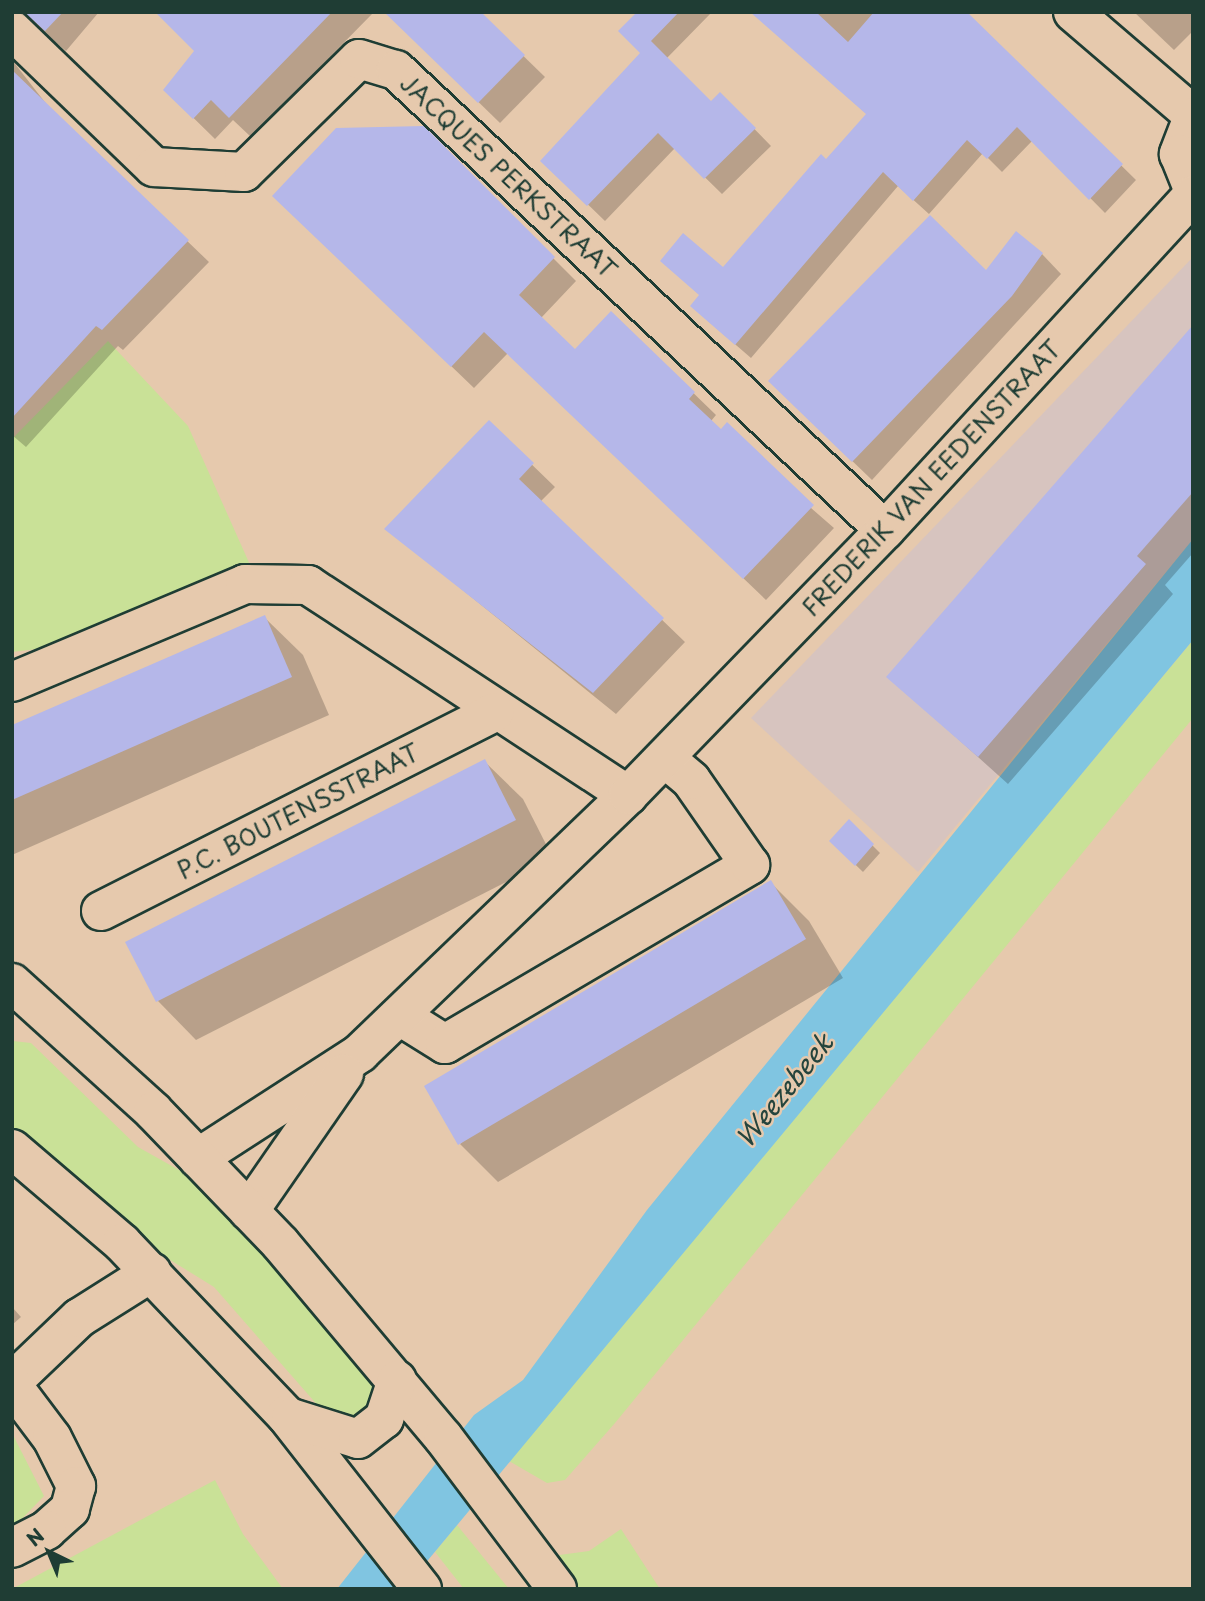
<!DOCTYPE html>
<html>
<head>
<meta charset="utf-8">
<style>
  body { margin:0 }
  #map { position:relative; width:1205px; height:1601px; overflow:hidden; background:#e6c9ad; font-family:"Playpen Sans",sans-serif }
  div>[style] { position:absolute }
  .built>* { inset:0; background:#d7c4bf }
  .green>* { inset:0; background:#c9e197 }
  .water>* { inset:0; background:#80c5e1 }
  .shadow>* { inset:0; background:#0003 }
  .building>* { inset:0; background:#b5b7e9 }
  .roads { filter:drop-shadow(2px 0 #1f3d34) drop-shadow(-2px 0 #1f3d34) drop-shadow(0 2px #1f3d34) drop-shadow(0 -2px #1f3d34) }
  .minor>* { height:38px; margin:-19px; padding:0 19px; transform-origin:19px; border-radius:19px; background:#e6c9ad }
  .major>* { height:38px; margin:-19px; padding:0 19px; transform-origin:19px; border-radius:19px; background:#e6c9ad }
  span { translate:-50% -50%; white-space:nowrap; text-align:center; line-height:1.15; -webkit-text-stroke:5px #e6c9ad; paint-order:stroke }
  .street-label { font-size:24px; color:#1f3d34 }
  .water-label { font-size:26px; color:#24443d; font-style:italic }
  .frame { position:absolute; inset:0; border:14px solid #1f3d34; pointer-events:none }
  .north { position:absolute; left:14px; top:1517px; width:70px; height:70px; -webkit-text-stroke:5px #e6c9ad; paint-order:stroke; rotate:317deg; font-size:19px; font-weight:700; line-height:28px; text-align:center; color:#1f3d34 }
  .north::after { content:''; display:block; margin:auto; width:24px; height:32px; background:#1f3d34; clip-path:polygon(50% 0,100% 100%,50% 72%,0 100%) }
</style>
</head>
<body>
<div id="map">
  <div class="built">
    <div style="clip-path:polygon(1193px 257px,1193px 539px,918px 872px,751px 718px)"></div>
  </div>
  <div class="green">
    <div style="clip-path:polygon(108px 341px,188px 426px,251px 567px,54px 647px,12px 652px,12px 439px)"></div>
    <div style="clip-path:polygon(1193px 640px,1193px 718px,615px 1423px,565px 1480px,547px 1483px,509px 1461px)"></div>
    <div style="clip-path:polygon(13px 1041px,31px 1043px,138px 1147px,204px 1184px,379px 1378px,374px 1403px,356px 1416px,320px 1408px,214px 1287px,146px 1245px,12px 1133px)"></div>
    <div style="clip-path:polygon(12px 1433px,44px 1496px,12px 1529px)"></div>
    <div style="clip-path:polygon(215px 1480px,243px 1534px,283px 1589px,12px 1589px)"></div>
    <div style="clip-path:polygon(457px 1525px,509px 1589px,464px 1589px,435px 1552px)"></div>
    <div style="clip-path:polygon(621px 1529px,660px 1589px,575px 1589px,552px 1556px,589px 1551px)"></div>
  </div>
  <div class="water">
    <div style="clip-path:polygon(1193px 539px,1193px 640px,404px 1589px,337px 1589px,474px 1415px,523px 1380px,647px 1210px)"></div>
  </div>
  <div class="shadow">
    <div style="clip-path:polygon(12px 12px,99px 12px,66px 51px,40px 29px,17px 35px)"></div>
    <div style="clip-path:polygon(168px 12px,374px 12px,251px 137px,233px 120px,215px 139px,165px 90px,196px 51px)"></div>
    <div style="clip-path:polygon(386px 12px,478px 12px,545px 77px,500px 123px)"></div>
    <div style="clip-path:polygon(638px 12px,712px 12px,666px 59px,711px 103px,720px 94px,771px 146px,722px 194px,675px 148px,605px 221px,543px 161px,642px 53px)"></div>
    <div style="clip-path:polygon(752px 12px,965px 12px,1136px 180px,1105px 213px,1033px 140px,1002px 172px,983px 153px,929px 214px,898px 186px,751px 358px,707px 320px,701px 296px,662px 261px,723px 270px,868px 115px)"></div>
    <div style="clip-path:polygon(1134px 12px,1193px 12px,1193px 31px,1174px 50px)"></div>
    <div style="clip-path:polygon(12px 60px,51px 110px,209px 262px,123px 350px,118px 346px,26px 447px,12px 435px)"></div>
    <div style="clip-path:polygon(423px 128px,576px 281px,541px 318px,575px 351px,611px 313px,716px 415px,711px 421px,834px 528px,766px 600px,508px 353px,474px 388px,297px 218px)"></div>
    <div style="clip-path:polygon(1042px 254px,1061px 274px,872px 480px,790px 401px,986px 272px)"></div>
    <div style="clip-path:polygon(1193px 327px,1193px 553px,1165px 585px,1173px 594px,1008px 784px,889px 677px)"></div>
    <div style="clip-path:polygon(489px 423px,555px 487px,540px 502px,685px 642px,616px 714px,387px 529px)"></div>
    <div style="clip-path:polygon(264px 617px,303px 655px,329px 715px,12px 855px,12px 727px)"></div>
    <div style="clip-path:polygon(484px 761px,523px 799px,553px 858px,196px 1040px,158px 1001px,128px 943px)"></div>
    <div style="clip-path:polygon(849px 822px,880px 853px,863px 872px,831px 841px)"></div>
    <div style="clip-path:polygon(771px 883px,809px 921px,843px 978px,498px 1182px,460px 1144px)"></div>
    <div style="clip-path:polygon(12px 1307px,21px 1317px,12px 1325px)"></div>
  </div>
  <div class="building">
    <div style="clip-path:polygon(24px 12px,63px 12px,45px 31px)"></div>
    <div style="clip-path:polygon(155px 12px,332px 12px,229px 118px,211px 100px,193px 119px,163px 90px,194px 51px)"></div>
    <div style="clip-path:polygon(384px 12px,481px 12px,525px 55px,478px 103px)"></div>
    <div style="clip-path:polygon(637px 12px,679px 12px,651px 41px,711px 101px,720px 92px,756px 128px,704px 179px,658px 133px,587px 206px,540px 161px,640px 53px,618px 31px)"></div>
    <div style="clip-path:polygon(750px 12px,816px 12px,848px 42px,874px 12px,967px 12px,1123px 164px,1089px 200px,1017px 127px,987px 159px,967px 140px,913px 201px,883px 172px,735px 345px,690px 306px,699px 295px,660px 261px,683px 233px,723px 267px,821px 154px,826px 159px,866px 114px)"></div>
    <div style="clip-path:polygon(12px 70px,189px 240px,102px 330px,96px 326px,12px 418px)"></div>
    <div style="clip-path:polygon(424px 126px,555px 257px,519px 295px,575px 349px,611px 311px,695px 392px,689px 399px,721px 429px,727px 422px,814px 505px,743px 579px,484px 332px,451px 367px,272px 196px,336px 128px)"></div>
    <div style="clip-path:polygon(930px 215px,986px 270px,1016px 231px,1043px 253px,1012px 296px,852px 462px,768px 381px)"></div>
    <div style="clip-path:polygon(1193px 325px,1193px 492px,1137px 556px,1146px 564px,978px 757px,886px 677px)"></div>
    <div style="clip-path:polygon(489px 420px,534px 463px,519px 479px,664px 618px,593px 693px,384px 529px)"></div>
    <div style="clip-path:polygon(265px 615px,292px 677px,12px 800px,12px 725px)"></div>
    <div style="clip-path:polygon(485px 759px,516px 820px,156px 1002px,125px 942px)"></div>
    <div style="clip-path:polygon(849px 819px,874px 844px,855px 866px,829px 841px)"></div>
    <div style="clip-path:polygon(771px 880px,806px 939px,458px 1145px,424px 1086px)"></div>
  </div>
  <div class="roads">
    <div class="minor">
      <div style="left:1073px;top:12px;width:158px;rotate:40.6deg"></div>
      <div style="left:12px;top:30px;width:197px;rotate:44deg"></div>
      <div style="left:154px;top:167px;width:90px;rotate:3.2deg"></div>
      <div style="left:244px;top:172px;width:161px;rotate:-44.5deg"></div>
      <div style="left:359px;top:59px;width:39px;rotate:17deg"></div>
      <div style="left:396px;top:70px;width:671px;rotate:43.25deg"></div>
      <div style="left:1193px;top:117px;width:40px;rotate:111deg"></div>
      <div style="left:1179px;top:154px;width:37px;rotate:68deg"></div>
      <div style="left:12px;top:682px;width:253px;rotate:-22.8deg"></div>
      <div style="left:245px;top:584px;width:63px;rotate:0.9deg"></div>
      <div style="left:308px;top:585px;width:383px;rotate:33.3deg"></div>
      <div style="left:101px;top:911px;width:441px;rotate:-26.8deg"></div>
      <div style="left:400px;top:1016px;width:53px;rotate:31.9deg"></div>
      <div style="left:445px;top:1044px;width:354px;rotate:-30.4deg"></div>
      <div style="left:750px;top:865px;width:103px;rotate:-124.8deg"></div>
      <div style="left:691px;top:780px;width:34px;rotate:-140deg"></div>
      <div style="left:198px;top:1158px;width:193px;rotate:-32.9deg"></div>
      <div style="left:360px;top:1053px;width:372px;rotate:-43.9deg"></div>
      <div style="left:628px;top:795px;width:369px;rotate:-45.9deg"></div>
      <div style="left:885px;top:530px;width:455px;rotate:-47.4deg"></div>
      <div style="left:249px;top:1211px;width:167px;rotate:-55.3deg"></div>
      <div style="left:12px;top:1382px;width:93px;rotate:-43.7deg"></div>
      <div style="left:79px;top:1318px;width:86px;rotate:-32.2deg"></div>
      <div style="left:12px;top:1385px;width:66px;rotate:53deg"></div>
      <div style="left:52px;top:1438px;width:54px;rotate:63.4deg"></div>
      <div style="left:76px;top:1486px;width:24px;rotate:105deg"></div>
      <div style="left:70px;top:1509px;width:31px;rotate:138deg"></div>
      <div style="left:47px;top:1530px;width:39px;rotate:153deg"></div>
    </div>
    <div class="major">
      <div style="left:12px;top:983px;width:190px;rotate:42.2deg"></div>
      <div style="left:153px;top:1111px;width:183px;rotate:46.1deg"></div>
      <div style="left:280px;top:1243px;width:253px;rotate:50deg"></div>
      <div style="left:443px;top:1437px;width:190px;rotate:53.1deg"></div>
      <div style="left:12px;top:1149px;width:145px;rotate:40.5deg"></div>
      <div style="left:122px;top:1243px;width:238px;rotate:46.4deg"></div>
      <div style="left:286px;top:1415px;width:221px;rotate:52deg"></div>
      <div style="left:291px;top:1418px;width:70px;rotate:17.4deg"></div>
      <div style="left:358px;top:1439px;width:33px;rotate:-38deg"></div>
      <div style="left:384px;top:1419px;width:41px;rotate:-71.6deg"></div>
    </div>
  </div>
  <div class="street-label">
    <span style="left:509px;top:176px;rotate:43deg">JACQUES PERKSTRAAT</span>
    <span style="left:931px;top:478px;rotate:-47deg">FREDERIK VAN EEDENSTRAAT</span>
    <span style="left:298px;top:811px;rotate:-27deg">P.C. BOUTENSSTRAAT</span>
  </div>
  <div class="water-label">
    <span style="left:784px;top:1090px;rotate:-51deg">Weezebeek</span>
  </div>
  <div class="frame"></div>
  <div class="north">N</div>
</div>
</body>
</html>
